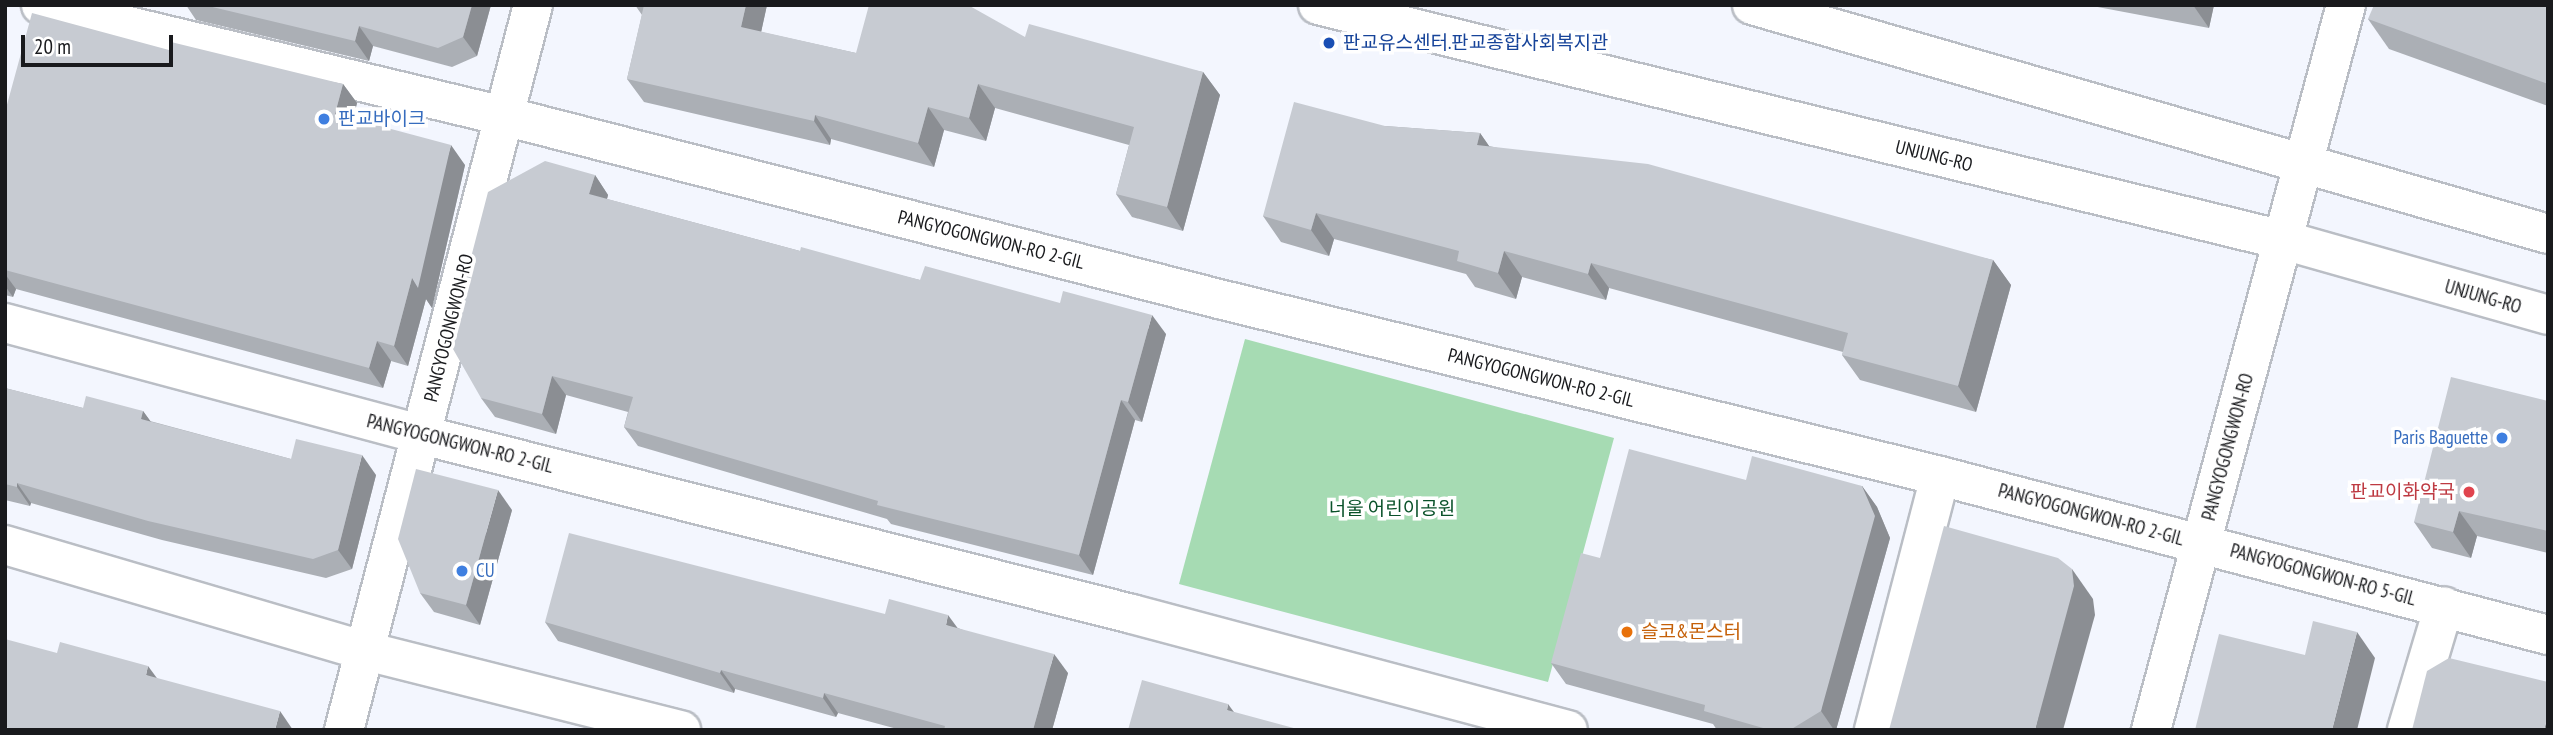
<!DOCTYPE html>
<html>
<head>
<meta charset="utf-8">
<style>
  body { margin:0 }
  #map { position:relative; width:2553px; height:735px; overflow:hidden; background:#f3f6fe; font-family:"PT Sans Narrow","Noto Sans KR",sans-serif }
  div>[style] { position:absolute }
  .green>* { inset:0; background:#a6dbb3 }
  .roads { filter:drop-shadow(2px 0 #babec5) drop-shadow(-2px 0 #babec5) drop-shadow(0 2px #babec5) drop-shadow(0 -2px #babec5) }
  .street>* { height:38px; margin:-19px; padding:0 19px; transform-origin:19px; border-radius:19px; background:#fff }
  .secondary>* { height:38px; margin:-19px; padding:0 19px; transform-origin:19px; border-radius:19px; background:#fff }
  .wall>* { inset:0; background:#abafb5 }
  .shaded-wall>* { inset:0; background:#8b8e93 }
  .building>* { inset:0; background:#c7cbd2 }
  .dots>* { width:19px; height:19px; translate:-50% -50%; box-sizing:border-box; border:4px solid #fff; border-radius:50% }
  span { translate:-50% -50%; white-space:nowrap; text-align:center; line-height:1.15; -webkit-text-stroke:7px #fff; paint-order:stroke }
  .transit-label { font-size:19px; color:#164399 }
  .left { translate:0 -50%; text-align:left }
  .shop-label { font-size:19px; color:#366cbe }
  .right { translate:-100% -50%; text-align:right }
  .street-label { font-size:19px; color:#191a1d }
  .health-label { font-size:19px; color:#be3a42 }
  .park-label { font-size:19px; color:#0a522a }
  .food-label { font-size:19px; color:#c56008 }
  .frame { position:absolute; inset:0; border:7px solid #191a1d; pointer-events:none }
  .scale { position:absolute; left:21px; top:35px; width:152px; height:32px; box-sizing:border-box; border:4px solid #191a1d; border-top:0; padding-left:9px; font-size:21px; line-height:24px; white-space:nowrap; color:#191a1d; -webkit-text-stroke:5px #fff; paint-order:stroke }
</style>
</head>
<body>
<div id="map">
  <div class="green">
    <div style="clip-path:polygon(1245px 339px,1614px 438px,1548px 682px,1179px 584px)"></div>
  </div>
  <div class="roads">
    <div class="street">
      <div style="left:41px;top:5px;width:476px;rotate:13.5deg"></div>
      <div style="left:504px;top:116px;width:738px;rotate:14.36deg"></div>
      <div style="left:1219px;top:299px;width:742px;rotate:13.79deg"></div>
      <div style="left:1940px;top:476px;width:628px;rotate:14.66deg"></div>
      <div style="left:5px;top:323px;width:432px;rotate:15deg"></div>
      <div style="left:422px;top:435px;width:732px;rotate:14.15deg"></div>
      <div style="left:1132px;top:614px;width:451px;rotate:14.9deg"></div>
      <div style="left:5px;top:545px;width:376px;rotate:16.4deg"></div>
      <div style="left:366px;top:651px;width:325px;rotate:14.1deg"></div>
      <div style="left:344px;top:730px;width:749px;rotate:-75.39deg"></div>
      <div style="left:1874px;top:730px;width:262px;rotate:-75.4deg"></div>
      <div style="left:2151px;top:730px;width:751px;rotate:-74.95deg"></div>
      <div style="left:2407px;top:730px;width:129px;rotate:-73.4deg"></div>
    </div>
    <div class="secondary">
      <div style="left:1318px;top:5px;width:993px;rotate:13.69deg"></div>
      <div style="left:2283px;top:240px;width:275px;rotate:15.8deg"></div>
      <div style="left:1752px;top:5px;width:828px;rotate:16.05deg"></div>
    </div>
  </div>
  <div class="wall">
    <div style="clip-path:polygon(186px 5px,491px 5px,477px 56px,452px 67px,373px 46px,369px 61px,196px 20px)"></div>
    <div style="clip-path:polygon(635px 5px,767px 5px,761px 32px,856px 53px,1025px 37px,1203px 72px,1220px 95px,1183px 231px,1132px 217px,1116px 194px,1129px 145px,995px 108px,986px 141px,944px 130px,934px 167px,831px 139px,830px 145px,644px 102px,627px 79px,642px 15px)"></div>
    <div style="clip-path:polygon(2087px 5px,2214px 5px,2209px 28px)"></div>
    <div style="clip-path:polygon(2548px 5px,2548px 106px,2389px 49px,2368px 19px)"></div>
    <div style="clip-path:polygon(169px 50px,343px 84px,357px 103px,353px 119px,465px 165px,432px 308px,426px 299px,408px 366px,391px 361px,383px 388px,16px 289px,13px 297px,5px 295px,5px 112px)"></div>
    <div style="clip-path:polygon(1385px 126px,1480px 133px,1489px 146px,1993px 260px,2011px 285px,1976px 412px,1860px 380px,1842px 355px,1843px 352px,1609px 288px,1606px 300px,1522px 277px,1516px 299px,1475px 287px,1466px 274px,1334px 239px,1329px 256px,1281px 242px,1263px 216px)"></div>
    <div style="clip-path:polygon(595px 175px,608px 195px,607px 199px,800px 251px,920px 280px,1166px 334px,1142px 422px,1135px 420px,1093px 575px,891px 524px,887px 519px,638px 446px,624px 427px,628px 412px,566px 395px,556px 434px,495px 417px,481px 398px)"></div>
    <div style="clip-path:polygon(5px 388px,83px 408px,143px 411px,150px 421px,291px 459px,376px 475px,352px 569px,326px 578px,162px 540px,31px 503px,30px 506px,5px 500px)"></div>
    <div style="clip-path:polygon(2548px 401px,2548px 553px,2477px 536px,2471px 558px,2432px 548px,2414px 522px)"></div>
    <div style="clip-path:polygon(1746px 480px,1862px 486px,1877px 507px,1890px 538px,1836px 730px,1717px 730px,1713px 724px,1566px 684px,1551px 663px,1600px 558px)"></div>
    <div style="clip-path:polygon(512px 510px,480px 625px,434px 612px,420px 593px)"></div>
    <div style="clip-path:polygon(885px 614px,958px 628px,1068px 673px,1052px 730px,901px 730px,838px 713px,836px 717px,735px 689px,734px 693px,558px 641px,545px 622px)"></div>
  </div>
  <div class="shaded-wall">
    <div style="clip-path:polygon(472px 5px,491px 5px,477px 56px,463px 37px)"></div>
    <div style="clip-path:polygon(746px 5px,767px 5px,757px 51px,741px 27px)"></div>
    <div style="clip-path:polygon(2193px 5px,2214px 5px,2209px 28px)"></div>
    <div style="clip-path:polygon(359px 26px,373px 46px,369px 61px,355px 41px)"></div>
    <div style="clip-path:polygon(1203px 72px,1220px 95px,1183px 231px,1167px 207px)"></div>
    <div style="clip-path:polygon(343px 84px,357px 103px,349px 134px,335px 114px)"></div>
    <div style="clip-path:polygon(978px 84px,995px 108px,986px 141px,969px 118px)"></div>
    <div style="clip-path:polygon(928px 107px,944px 130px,934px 167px,918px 143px)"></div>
    <div style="clip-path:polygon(815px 115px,831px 139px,830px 145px,814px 121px)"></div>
    <div style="clip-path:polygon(1480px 133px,1498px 159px,1477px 145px)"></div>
    <div style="clip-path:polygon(451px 145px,465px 165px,432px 308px,426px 299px,408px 366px,394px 346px,412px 278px)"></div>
    <div style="clip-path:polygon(595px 175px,608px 195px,603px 214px,589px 194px)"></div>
    <div style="clip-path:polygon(1316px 213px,1334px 239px,1329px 256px,1311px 230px)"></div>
    <div style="clip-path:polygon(1504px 251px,1522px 277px,1516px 299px,1498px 273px)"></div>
    <div style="clip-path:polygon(1993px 260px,2011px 285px,1976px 412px,1958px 386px)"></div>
    <div style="clip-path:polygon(1591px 263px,1609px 288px,1606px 300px,1588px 274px)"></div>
    <div style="clip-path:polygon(5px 274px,16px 289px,13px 297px,5px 286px)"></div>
    <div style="clip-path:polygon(1152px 315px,1166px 334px,1142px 422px,1128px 402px)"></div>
    <div style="clip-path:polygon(377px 341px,391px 361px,383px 388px,369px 368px)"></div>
    <div style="clip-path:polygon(552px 376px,566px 395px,556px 434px,542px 414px)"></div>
    <div style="clip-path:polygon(1121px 400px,1135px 420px,1093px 575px,1079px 555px)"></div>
    <div style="clip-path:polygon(143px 411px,157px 430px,141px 419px)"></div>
    <div style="clip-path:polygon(362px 455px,376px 475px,352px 569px,338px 550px)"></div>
    <div style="clip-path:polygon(17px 483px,31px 503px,30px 506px,17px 487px)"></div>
    <div style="clip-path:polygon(1862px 486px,1877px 507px,1890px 538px,1836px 730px,1834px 730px,1821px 711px)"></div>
    <div style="clip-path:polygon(498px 490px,512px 510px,480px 625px,466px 605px)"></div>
    <div style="clip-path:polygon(2459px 511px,2477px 536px,2471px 558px,2453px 532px)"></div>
    <div style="clip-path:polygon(2072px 569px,2093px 599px,2095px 615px,2063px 730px,2035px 730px)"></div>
    <div style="clip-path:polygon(948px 615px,962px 634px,946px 625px)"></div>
    <div style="clip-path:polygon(2357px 632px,2375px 658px,2357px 730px,2332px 730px)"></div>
    <div style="clip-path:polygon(1054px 654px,1068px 673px,1052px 730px,1033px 730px)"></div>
    <div style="clip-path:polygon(148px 666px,162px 685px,146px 675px)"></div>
    <div style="clip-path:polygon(721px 670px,735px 689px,734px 693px,720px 673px)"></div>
    <div style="clip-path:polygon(824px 693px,838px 713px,836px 717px,823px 698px)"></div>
    <div style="clip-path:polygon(1228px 704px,1242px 723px,1227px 710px)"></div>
    <div style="clip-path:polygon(280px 711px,293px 730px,275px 730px)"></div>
    <div style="clip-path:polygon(2548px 715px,2548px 730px,2544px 730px)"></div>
  </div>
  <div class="building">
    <div style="clip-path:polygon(204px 5px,472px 5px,463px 37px,438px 48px,359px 26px,355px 41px)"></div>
    <div style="clip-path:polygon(644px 5px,746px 5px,741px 27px,856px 53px,869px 5px,968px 5px,1025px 37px,1029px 24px,1203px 72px,1167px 207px,1116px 194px,1134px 127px,978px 84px,969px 118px,928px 107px,918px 143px,815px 115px,814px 121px,627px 79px)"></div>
    <div style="clip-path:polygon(2374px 5px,2548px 5px,2548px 84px,2368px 19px)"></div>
    <div style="clip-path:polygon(32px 13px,169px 50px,171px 42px,343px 84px,335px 114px,451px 145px,418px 288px,412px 278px,394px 346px,377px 341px,369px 368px,5px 270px,5px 112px)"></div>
    <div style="clip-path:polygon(1294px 102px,1385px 126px,1480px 133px,1477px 145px,1648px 164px,1993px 260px,1958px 386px,1842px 355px,1848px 333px,1591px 263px,1588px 274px,1504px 251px,1498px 273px,1457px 261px,1459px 251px,1316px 213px,1311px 230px,1263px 216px)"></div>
    <div style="clip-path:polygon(545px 161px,595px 175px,589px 194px,800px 251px,801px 247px,920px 280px,925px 266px,1060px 303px,1063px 291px,1152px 315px,1128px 402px,1121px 400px,1079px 555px,877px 505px,878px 501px,624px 427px,633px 397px,552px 376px,542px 414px,481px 398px,449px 342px,488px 192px)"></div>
    <div style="clip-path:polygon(2451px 377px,2548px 401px,2548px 531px,2459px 511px,2453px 532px,2414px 522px)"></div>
    <div style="clip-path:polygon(5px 388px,83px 408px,86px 396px,143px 411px,141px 419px,291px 459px,296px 439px,362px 455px,338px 550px,313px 559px,148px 521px,17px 483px,17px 487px,5px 484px)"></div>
    <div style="clip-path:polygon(1629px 449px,1746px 480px,1752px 456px,1862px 486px,1875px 516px,1821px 711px,1790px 730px,1770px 730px,1704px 711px,1705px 705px,1551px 663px,1581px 553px,1600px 558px)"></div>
    <div style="clip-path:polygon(416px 469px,498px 490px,466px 605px,420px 593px,398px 539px)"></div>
    <div style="clip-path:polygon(1944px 526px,2058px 558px,2072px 569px,2074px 586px,2035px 730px,1889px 730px)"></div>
    <div style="clip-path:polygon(569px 533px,885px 614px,889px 599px,948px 615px,946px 625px,1054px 654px,1033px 730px,944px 730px,945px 726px,824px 693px,823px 698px,721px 670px,720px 673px,545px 622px)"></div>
    <div style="clip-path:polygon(2313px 621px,2357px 632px,2332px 730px,2195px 730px,2219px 634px,2305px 655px)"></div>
    <div style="clip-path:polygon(5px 639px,57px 653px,60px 642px,148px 666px,146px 675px,280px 711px,275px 730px,16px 730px,5px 727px)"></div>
    <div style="clip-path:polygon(2449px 658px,2548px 682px,2548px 715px,2544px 730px,2412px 730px,2427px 671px)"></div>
    <div style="clip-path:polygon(1142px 680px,1228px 704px,1227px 710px,1301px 730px,1128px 730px)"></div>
  </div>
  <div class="dots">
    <div style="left:1329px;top:43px;background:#1a4fb4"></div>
    <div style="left:324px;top:119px;background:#3f7fe0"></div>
    <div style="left:2502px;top:438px;background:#3f7fe0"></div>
    <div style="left:2469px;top:492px;background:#e0444e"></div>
    <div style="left:462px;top:571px;background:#3f7fe0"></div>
    <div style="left:1627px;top:632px;background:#e8710a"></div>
  </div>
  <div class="transit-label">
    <span class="left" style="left:1343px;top:43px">판교유스센터.판교종합사회복지관</span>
  </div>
  <div class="shop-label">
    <span class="left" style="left:338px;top:119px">판교바이크</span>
    <span class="right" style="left:2488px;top:438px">Paris Baguette</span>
    <span class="left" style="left:476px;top:571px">CU</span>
  </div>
  <div class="street-label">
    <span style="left:1934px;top:156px;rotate:14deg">UNJUNG-RO</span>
    <span style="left:991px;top:240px;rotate:14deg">PANGYOGONGWON-RO 2-GIL</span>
    <span style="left:2483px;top:297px;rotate:16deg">UNJUNG-RO</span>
    <span style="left:449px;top:328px;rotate:-76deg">PANGYOGONGWON-RO</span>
    <span style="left:1541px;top:378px;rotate:14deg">PANGYOGONGWON-RO 2-GIL</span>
    <span style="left:460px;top:444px;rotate:14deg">PANGYOGONGWON-RO 2-GIL</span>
    <span style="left:2228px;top:447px;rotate:-75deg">PANGYOGONGWON-RO</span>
    <span style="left:2091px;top:515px;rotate:15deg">PANGYOGONGWON-RO 2-GIL</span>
    <span style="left:2323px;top:575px;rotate:15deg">PANGYOGONGWON-RO 5-GIL</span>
  </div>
  <div class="health-label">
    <span class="right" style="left:2455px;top:492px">판교이화약국</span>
  </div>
  <div class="park-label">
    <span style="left:1392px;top:509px">너울 어린이공원</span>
  </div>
  <div class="food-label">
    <span class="left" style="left:1641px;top:632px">슬코&amp;몬스터</span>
  </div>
  <div class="frame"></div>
  <div class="scale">20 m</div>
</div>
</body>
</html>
